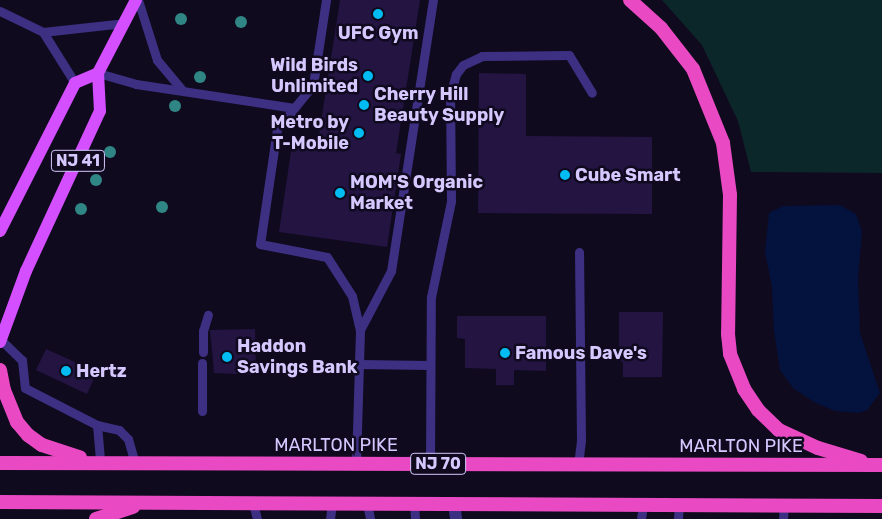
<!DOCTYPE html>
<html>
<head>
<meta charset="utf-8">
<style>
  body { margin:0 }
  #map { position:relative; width:882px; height:519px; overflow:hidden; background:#100a1f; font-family:Rubik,sans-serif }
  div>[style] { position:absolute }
  .green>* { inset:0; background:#0c2729 }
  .water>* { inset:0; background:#04123e }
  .building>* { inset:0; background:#231442 }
  .service>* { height:9px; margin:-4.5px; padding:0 4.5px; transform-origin:4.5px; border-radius:4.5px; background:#3d3083 }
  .minor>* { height:12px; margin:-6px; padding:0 6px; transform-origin:6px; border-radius:6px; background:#3d3083 }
  .primary>* { height:12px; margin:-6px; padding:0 6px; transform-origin:6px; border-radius:6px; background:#d34fff }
  .trunk>* { height:14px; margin:-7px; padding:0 7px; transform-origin:7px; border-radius:7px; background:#e949c2 }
  .trees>* { width:12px; height:12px; margin:-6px; border-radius:50%; background:#2f8684 }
  .dots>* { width:14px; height:14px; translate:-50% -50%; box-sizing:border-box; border:2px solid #100a1f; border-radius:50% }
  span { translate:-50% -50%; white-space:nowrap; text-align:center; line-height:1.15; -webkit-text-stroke:5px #100a1f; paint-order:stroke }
  .shield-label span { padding:1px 4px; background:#100a1f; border:1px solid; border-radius:4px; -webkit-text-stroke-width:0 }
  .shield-label { font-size:16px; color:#d5c8ff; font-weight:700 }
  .poi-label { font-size:18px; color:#d5c8ff; font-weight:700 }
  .right { translate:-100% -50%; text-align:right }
  .left { translate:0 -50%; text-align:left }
  .street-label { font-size:18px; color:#d5c8ff }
</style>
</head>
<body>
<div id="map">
  <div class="green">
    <div style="clip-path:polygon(662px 0,882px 0,882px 173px,751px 172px,738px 121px,702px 45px)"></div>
  </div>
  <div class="water">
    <div style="clip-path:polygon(840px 205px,856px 214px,862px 232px,858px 279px,860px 333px,880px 393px,867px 410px,859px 413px,835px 411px,814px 402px,793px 388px,780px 370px,774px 331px,772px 287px,765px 252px,769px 213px,783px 206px)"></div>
  </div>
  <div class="building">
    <div style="clip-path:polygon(340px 0,420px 0,396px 153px,401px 154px,387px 247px,279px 232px,293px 138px,318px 141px)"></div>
    <div style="clip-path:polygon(479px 73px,526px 74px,526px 136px,652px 137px,652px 214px,478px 213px)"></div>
    <div style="clip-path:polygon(619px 312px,663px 312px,662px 377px,623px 377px,623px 362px,619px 361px)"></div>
    <div style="clip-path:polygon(457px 316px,546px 316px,546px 371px,514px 370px,514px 385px,496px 385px,496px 369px,465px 368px,465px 339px,457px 338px)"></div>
    <div style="clip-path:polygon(255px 329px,256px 375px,214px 373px,210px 330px)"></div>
    <div style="clip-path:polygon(46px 349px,97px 372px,87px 394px,36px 370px)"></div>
  </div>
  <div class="service">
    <div style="left:138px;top:0;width:63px;rotate:72.4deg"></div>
    <div style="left:157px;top:60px;width:39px;rotate:50deg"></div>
    <div style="left:326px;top:0;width:86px;rotate:98.7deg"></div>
    <div style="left:313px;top:85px;width:57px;rotate:129.3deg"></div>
    <div style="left:277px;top:129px;width:116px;rotate:98.4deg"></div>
    <div style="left:260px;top:244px;width:68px;rotate:11deg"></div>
    <div style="left:327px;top:257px;width:46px;rotate:57.3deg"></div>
    <div style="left:352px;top:296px;width:35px;rotate:77deg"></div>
    <div style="left:360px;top:330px;width:135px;rotate:91.7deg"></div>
    <div style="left:0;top:11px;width:48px;rotate:26deg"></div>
    <div style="left:43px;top:32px;width:60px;rotate:57.9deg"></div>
    <div style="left:43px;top:32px;width:81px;rotate:-6.3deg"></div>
    <div style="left:98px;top:73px;width:40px;rotate:16deg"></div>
    <div style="left:136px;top:84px;width:160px;rotate:8.6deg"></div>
    <div style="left:360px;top:330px;width:67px;rotate:-62.3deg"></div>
    <div style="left:391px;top:271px;width:274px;rotate:-81.2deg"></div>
    <div style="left:1px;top:340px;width:29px;rotate:44deg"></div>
    <div style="left:22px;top:360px;width:28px;rotate:84deg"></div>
    <div style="left:25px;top:388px;width:81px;rotate:27.2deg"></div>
    <div style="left:97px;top:425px;width:37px;rotate:85deg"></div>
    <div style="left:203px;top:352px;width:21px;rotate:-90deg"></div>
    <div style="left:203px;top:331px;width:17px;rotate:-73deg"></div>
    <div style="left:358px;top:364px;width:71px;rotate:0.8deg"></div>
    <div style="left:202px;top:411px;width:48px;rotate:-90deg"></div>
    <div style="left:97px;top:425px;width:23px;rotate:13deg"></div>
    <div style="left:119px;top:430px;width:13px;rotate:45deg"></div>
    <div style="left:128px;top:439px;width:25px;rotate:74deg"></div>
    <div style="left:430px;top:464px;width:167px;rotate:-89.7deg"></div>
    <div style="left:431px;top:297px;width:98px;rotate:-78.2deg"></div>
    <div style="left:451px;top:201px;width:105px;rotate:-90.5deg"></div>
    <div style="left:450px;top:96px;width:23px;rotate:-75deg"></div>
    <div style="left:456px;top:74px;width:11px;rotate:-52deg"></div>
    <div style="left:463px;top:65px;width:21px;rotate:-25deg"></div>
    <div style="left:482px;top:56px;width:87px;rotate:-0.7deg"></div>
    <div style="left:569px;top:55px;width:44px;rotate:58.8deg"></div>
    <div style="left:578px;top:465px;width:25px;rotate:-83deg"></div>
    <div style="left:581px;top:440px;width:188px;rotate:-90.6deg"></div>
    <div style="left:253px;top:503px;width:16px;rotate:76deg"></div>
    <div style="left:367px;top:503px;width:16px;rotate:79deg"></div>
    <div style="left:414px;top:504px;width:15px;rotate:86deg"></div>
    <div style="left:330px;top:519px;width:16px;rotate:-83deg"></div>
    <div style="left:641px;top:519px;width:15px;rotate:-82deg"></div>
    <div style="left:678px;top:519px;width:14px;rotate:-86deg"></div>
    <div style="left:783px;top:519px;width:14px;rotate:-86deg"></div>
  </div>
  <div class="minor">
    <div style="left:454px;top:504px;width:15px;rotate:82deg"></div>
  </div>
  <div class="primary">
    <div style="left:0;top:231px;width:166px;rotate:-63.1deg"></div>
    <div style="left:75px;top:83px;width:25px;rotate:-23deg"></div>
    <div style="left:0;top:342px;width:76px;rotate:-69.9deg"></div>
    <div style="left:26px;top:271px;width:176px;rotate:-65.2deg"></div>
    <div style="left:100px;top:111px;width:38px;rotate:-93deg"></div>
    <div style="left:98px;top:73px;width:82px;rotate:-62.5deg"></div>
  </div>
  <div class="trunk">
    <div style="left:630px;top:0;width:42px;rotate:42.1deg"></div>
    <div style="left:661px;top:28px;width:52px;rotate:52deg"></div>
    <div style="left:693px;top:69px;width:80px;rotate:67.9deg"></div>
    <div style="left:723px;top:143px;width:52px;rotate:82.3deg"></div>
    <div style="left:730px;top:195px;width:139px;rotate:90.8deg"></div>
    <div style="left:728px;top:334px;width:20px;rotate:84deg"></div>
    <div style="left:730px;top:354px;width:38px;rotate:68deg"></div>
    <div style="left:744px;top:389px;width:25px;rotate:56deg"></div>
    <div style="left:758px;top:410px;width:29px;rotate:44deg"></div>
    <div style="left:779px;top:430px;width:43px;rotate:24.8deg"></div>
    <div style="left:818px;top:448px;width:45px;rotate:16.8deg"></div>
    <div style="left:0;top:370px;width:20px;rotate:79deg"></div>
    <div style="left:4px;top:390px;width:35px;rotate:68deg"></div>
    <div style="left:17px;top:422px;width:17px;rotate:50deg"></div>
    <div style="left:28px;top:435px;width:17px;rotate:36deg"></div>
    <div style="left:42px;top:445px;width:40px;rotate:18deg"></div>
    <div style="left:0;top:463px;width:882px;rotate:0.13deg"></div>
    <div style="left:0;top:502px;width:882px;rotate:0.26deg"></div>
    <div style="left:96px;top:519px;width:39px;rotate:-18deg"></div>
  </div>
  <div class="trees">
    <div style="left:181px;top:19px"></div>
    <div style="left:241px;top:22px"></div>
    <div style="left:200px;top:77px"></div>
    <div style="left:175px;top:106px"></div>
    <div style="left:110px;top:152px"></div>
    <div style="left:96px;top:180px"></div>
    <div style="left:162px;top:207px"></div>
    <div style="left:81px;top:209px"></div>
  </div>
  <div class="dots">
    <div style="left:378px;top:14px;background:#00bcf3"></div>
    <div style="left:368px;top:76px;background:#00bcf3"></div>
    <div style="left:364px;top:105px;background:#00bcf3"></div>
    <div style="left:359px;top:133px;background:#00bcf3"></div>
    <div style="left:565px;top:175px;background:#00bcf3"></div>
    <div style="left:340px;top:193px;background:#00bcf3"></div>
    <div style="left:505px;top:353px;background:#00bcf3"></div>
    <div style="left:227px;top:357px;background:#00bcf3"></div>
    <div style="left:66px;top:371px;background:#00bcf3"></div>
  </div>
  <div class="shield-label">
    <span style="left:78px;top:161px">NJ 41</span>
    <span style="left:438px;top:464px">NJ 70</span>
  </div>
  <div class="poi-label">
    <span style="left:378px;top:33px">UFC Gym</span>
    <span class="right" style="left:358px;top:76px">Wild Birds<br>Unlimited</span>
    <span class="left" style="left:374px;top:105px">Cherry Hill<br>Beauty Supply</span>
    <span class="right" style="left:349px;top:133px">Metro by<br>T-Mobile</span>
    <span class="left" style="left:575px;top:175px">Cube Smart</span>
    <span class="left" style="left:350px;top:193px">MOM'S Organic<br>Market</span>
    <span class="left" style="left:237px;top:357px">Haddon<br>Savings Bank</span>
    <span class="left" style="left:515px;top:353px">Famous Dave's</span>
    <span class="left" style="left:76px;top:371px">Hertz</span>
  </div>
  <div class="street-label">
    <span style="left:336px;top:445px">MARLTON PIKE</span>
    <span style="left:741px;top:446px">MARLTON PIKE</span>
  </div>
</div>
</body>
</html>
